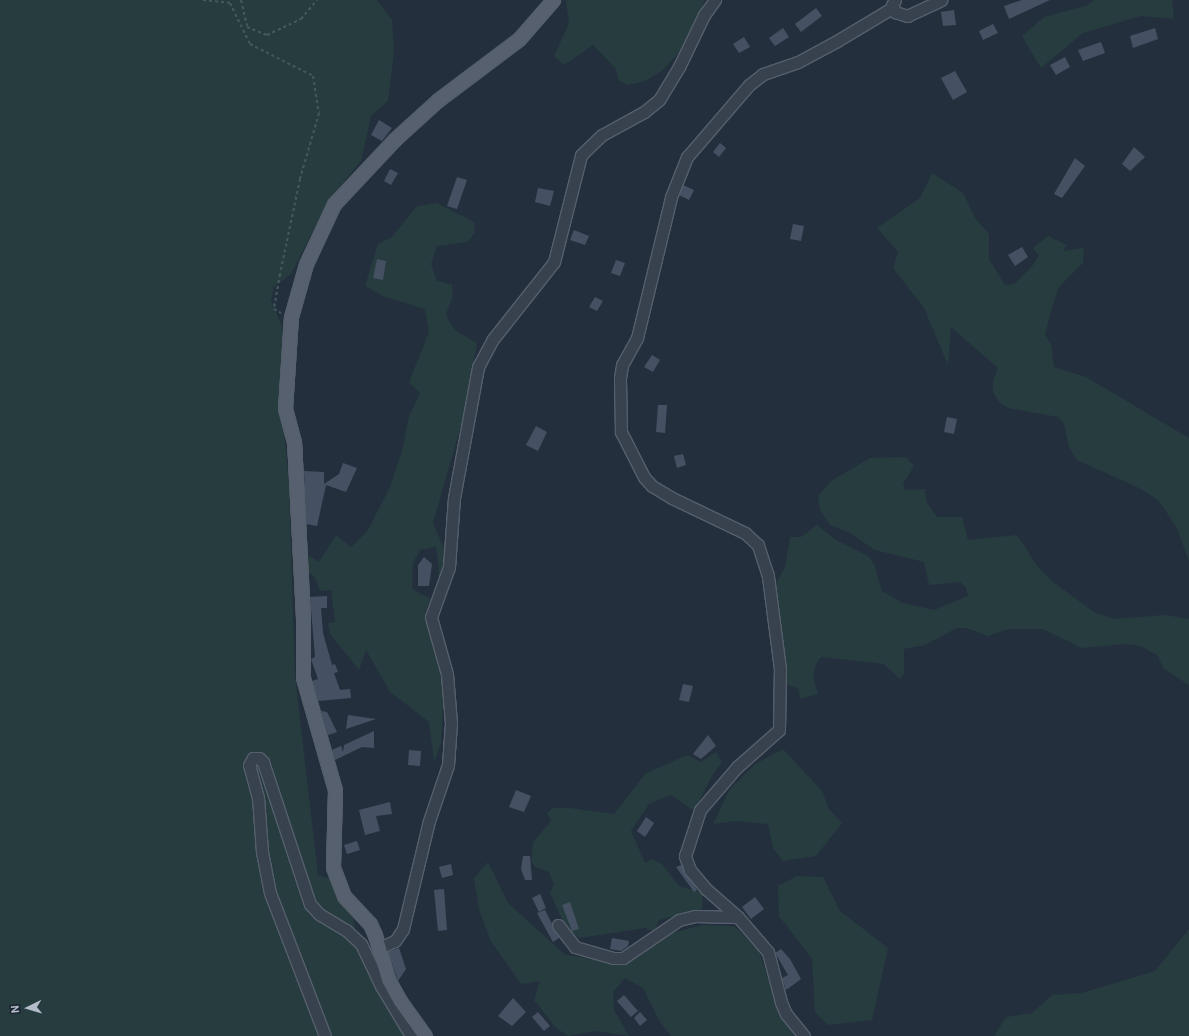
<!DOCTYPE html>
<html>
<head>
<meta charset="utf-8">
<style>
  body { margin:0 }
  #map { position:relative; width:1189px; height:1036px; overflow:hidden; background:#242f3e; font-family:Roboto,sans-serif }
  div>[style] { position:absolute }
  .green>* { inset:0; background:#263c3f }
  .building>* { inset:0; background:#455162 }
  .path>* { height:2px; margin-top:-1px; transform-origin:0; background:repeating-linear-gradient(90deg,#44595c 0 3px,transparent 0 6px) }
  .roads { filter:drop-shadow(1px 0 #565f6c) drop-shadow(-1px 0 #565f6c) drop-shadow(0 1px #565f6c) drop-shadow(0 -1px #565f6c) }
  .minor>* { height:11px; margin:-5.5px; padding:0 5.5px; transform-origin:5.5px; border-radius:5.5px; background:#38414e }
  .major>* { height:13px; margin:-6.5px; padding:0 6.5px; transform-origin:6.5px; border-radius:6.5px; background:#56606e }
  span { translate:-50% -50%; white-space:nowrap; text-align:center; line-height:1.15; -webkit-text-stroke:3.5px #1d2633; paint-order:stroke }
  .north { position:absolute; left:8px; top:988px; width:40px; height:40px; -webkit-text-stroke:3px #1d2633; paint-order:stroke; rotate:265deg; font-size:11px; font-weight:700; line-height:16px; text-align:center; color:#b4bcc9 }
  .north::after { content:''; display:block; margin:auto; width:14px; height:18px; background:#b4bcc9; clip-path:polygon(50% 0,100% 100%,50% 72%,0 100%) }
</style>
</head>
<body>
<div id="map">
  <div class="green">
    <div style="clip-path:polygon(0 0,377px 0,392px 20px,394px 53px,388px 101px,371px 116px,361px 161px,329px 200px,291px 274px,274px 287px,271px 300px,286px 336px,281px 399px,289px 485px,295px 675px,318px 875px,333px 880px,353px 918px,361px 958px,405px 1036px,0 1036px)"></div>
    <div style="clip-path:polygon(566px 0,705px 0,686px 45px,663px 70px,645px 81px,628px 85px,619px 81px,616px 69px,593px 45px,564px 65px,554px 56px,569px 23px)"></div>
    <div style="clip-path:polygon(1094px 0,1172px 0,1174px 19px,1141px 16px,1083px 33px,1041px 68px,1022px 36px,1044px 17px,1086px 6px)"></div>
    <div style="clip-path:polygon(932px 173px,963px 193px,975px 218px,989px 234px,989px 259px,1005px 285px,1014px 284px,1033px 265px,1039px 255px,1033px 248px,1048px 236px,1067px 245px,1063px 251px,1084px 248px,1083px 263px,1059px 287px,1051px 311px,1045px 335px,1051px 344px,1054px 367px,1086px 377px,1189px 438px,1189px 561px,1176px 526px,1158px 500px,1141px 489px,1077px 460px,1069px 447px,1064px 424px,1058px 417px,1008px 408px,999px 402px,993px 392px,993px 382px,998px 368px,951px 327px,948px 365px,924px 308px,893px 268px,898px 252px,877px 228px,920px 198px)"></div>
    <div style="clip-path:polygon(437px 203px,474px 222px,475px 232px,468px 242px,437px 246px,431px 264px,437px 281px,452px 285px,453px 296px,446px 314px,448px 320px,456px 331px,477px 343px,466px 408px,433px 523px,447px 556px,437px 594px,439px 567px,436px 547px,420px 550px,413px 563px,412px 589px,431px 599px,425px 612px,444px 690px,441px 743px,434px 762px,429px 722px,390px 692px,366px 650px,359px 670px,330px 634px,328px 623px,335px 622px,331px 590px,320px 591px,315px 578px,304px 567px,303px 552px,319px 562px,336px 535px,351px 547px,368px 530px,390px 487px,402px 451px,409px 416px,420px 393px,409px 382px,429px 332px,425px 309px,385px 297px,365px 286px,378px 244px,392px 237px,417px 206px)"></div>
    <div style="clip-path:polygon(906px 457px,914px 466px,903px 484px,905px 490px,925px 489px,927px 503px,937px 517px,962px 517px,968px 540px,1017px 535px,1038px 567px,1053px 582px,1094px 612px,1114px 619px,1165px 615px,1189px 619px,1189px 685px,1164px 669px,1157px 655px,1140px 646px,1125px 644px,1082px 648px,1042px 629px,1009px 629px,988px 636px,966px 628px,957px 628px,925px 645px,904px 649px,904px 674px,900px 679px,884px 664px,821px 657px,816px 664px,813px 678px,818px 694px,800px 699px,798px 688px,784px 684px,775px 584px,785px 568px,790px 537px,801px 537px,817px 525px,836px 540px,868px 556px,874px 564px,882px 591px,903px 603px,934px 610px,968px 596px,966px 587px,960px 582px,929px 585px,924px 562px,875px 550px,850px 533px,830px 525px,820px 510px,818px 496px,831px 481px,870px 458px)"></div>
    <div style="clip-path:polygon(783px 749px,822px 791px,829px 809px,842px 823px,816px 856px,783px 861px,773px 848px,768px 824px,736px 821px,713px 824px,730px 789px,755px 764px)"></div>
    <div style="clip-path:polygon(716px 752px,722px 762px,713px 774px,694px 811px,671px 795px,649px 804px,631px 831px,645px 863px,652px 859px,662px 864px,679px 886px,703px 893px,702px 909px,659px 920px,654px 932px,645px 928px,580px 938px,566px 928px,550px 893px,554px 885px,549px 872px,535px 867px,531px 861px,533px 842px,551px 821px,547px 813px,553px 808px,570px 808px,614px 814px,645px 774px,687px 755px,701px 762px)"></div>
    <div style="clip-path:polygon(488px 862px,508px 903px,564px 954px,608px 962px,629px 962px,665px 935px,702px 925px,734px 926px,759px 951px,779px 1010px,794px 1036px,671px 1036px,660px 1022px,643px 988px,625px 978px,613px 992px,614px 1010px,629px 1036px,595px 1031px,568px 1036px,556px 1028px,534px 1000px,540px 981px,521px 984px,491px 941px,479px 910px,474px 878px)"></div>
    <div style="clip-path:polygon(797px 876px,823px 877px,840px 911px,888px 948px,872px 1020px,828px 1025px,815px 1012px,812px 959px,779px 916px,778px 886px)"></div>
    <div style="clip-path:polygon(1189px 929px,1189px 1036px,994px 1036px,1006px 1017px,1032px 1013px,1052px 995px,1082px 993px,1155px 971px)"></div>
  </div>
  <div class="building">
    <div style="clip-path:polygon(1022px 0,1050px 0,1009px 19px,1004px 6px)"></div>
    <div style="clip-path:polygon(816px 8px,822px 16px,801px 32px,795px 24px)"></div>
    <div style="clip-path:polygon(954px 10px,956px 25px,943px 26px,941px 12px)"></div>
    <div style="clip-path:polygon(993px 24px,998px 33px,983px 40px,979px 31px)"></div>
    <div style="clip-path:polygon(783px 28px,789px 37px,775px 46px,769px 38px)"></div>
    <div style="clip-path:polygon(1155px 28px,1158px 39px,1133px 48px,1130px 36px)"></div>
    <div style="clip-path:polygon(744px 37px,750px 47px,739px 53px,733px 44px)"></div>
    <div style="clip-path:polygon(1101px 42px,1105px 53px,1083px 61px,1078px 50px)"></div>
    <div style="clip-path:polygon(1065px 57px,1070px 67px,1056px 75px,1050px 65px)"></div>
    <div style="clip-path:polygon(955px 71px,967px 92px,953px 100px,941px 78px)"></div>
    <div style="clip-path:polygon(379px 120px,392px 128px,382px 141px,371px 135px)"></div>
    <div style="clip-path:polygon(720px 143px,726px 148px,719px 157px,713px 152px)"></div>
    <div style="clip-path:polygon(1134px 147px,1145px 157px,1130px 171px,1122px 164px)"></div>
    <div style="clip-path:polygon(1075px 158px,1085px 166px,1062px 198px,1054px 194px)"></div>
    <div style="clip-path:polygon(390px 169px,398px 173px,391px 185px,384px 181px)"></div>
    <div style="clip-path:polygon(457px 177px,467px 180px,457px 209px,447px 206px)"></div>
    <div style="clip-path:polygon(683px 185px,694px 190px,689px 200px,679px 195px)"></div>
    <div style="clip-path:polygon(538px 188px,554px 191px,550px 206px,535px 202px)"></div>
    <div style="clip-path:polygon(793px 224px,804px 226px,801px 241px,790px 239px)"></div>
    <div style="clip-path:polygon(574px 230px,589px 236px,585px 245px,570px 240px)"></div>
    <div style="clip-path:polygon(1022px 247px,1028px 257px,1015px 266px,1008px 255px)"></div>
    <div style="clip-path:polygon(377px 259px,386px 261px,383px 280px,373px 278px)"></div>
    <div style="clip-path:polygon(616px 260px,625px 263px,620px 276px,611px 273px)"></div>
    <div style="clip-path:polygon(595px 297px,603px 301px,597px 311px,589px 307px)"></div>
    <div style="clip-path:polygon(652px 355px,660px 360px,653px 372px,644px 367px)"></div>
    <div style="clip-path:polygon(658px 405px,667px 405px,665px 433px,656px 432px)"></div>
    <div style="clip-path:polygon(947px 417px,957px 419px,954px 434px,944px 432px)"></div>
    <div style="clip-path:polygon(536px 426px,547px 432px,538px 451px,526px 445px)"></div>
    <div style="clip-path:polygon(683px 454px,686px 465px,677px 468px,674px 456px)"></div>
    <div style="clip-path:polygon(343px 463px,357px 468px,346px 492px,326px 485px,317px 526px,306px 524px,304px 471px,324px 472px,324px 484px,339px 474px)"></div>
    <div style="clip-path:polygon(424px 557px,432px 564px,429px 586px,418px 586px,418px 565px)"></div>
    <div style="clip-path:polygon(327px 596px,327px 608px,321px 608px,323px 633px,332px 665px,335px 664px,338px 672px,334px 673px,340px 690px,350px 689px,351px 698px,318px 701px,312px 681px,318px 679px,311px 659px,315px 657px,310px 597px)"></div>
    <div style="clip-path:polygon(683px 684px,693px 686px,689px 702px,679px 700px)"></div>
    <div style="clip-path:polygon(321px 711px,327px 712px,337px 732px,328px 735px)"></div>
    <div style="clip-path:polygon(348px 715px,376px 719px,346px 729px)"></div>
    <div style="clip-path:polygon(374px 731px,374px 748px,362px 747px,335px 760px,332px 750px,341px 746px,343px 752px,344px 745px)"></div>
    <div style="clip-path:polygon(708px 735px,716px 746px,701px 759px,693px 754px)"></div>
    <div style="clip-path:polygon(409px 750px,421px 751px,420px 766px,408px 765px)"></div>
    <div style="clip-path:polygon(516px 790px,531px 796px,524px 812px,509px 807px)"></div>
    <div style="clip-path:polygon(390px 802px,392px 814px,376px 816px,380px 831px,365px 835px,359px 810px)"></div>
    <div style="clip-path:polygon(646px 817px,654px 823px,645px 837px,637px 831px)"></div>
    <div style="clip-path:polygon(357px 841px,360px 850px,347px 854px,344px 845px)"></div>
    <div style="clip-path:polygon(523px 856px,530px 856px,532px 880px,525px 880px,521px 869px)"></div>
    <div style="clip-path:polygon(451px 864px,453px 875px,442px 878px,439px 867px)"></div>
    <div style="clip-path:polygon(681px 865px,697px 890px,694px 892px,676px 867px)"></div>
    <div style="clip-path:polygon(444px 889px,447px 930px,438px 931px,434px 890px)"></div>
    <div style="clip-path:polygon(540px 894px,546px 908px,539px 912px,532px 898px)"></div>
    <div style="clip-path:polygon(755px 897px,764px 909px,751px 919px,742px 907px)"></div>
    <div style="clip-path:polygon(570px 902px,579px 929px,572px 931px,562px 905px)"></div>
    <div style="clip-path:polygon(545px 910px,559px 938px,553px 942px,537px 913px)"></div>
    <div style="clip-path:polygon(612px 938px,629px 941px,628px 946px,621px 951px,610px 949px)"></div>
    <div style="clip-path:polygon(399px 948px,406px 969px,398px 981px,388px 952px)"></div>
    <div style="clip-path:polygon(781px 949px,790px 959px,801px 979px,786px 990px,782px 978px,788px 975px,775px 953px)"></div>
    <div style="clip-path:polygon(624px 995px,638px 1011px,631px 1017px,617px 1001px)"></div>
    <div style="clip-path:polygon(513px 998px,526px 1012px,512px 1026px,498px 1016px)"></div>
    <div style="clip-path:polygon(538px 1012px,550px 1026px,544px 1031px,532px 1017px)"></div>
    <div style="clip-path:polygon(640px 1012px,647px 1020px,640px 1026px,634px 1018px)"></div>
  </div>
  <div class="path">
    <div style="left:203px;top:0;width:27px;rotate:6deg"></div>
    <div style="left:230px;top:3px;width:46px;rotate:64deg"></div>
    <div style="left:250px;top:44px;width:71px;rotate:26.9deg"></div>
    <div style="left:313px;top:76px;width:37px;rotate:81deg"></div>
    <div style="left:319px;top:113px;width:69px;rotate:106.1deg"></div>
    <div style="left:300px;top:179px;width:97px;rotate:101.9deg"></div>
    <div style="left:280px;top:274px;width:36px;rotate:100deg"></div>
    <div style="left:274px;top:309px;width:8px;rotate:30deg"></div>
    <div style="left:241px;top:0;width:28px;rotate:77deg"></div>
    <div style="left:247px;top:27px;width:22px;rotate:22deg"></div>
    <div style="left:267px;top:35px;width:38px;rotate:-25deg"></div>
    <div style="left:301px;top:19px;width:25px;rotate:-50deg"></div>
  </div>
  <div class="roads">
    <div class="minor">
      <div style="left:895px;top:0;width:6px;rotate:121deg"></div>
      <div style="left:892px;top:5px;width:8px;rotate:67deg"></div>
      <div style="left:895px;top:12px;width:13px;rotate:18deg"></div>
      <div style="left:907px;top:16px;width:38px;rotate:-25deg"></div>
      <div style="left:558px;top:925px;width:28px;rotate:52deg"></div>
      <div style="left:575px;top:947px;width:40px;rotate:16deg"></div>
      <div style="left:613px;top:958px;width:10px"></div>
      <div style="left:623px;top:958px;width:68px;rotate:-34.2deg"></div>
      <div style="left:679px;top:920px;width:16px;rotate:-14deg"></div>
      <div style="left:695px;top:916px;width:43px;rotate:1.3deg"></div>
      <div style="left:379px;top:948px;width:17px;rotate:-24deg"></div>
      <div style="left:395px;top:941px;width:14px;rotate:-56deg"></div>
      <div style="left:403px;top:929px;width:111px;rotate:-76.5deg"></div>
      <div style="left:429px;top:821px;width:59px;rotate:-71.3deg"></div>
      <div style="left:448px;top:765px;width:42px;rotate:-85.9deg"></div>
      <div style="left:451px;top:723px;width:49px;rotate:-94.7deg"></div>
      <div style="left:447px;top:674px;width:59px;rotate:-105.7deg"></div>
      <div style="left:431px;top:617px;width:53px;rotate:-70.2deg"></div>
      <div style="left:449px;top:567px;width:69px;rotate:-85.9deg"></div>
      <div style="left:454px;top:498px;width:133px;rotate:-79.6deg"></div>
      <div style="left:478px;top:367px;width:32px;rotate:-62deg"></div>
      <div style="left:493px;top:339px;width:98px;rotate:-51.6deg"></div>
      <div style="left:554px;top:262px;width:110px;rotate:-75.8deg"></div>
      <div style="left:581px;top:155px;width:29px;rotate:-44deg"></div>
      <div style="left:602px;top:135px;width:48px;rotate:-28.7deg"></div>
      <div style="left:644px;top:112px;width:19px;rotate:-39deg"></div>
      <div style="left:659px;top:100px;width:39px;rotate:-59deg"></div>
      <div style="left:679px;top:67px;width:58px;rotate:-64.3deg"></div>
      <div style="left:704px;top:15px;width:19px;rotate:-54deg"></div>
      <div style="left:325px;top:1036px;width:153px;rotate:-111deg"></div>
      <div style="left:270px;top:893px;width:42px;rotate:-101deg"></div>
      <div style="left:262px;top:852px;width:54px;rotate:-94.2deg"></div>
      <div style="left:258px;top:798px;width:34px;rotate:-105deg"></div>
      <div style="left:249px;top:765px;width:8px;rotate:-60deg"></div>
      <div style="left:253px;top:758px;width:6px"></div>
      <div style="left:259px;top:758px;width:6px;rotate:45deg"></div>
      <div style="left:263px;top:762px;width:150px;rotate:71.7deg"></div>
      <div style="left:310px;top:904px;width:13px;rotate:48deg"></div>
      <div style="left:319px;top:914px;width:31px;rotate:31deg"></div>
      <div style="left:346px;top:930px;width:21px;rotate:43deg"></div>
      <div style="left:361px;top:944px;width:47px;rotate:64.5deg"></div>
      <div style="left:381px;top:986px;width:58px;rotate:59deg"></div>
      <div style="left:804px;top:1036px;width:28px;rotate:-129deg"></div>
      <div style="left:786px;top:1014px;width:13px;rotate:-113deg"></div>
      <div style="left:781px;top:1002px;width:52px;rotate:-104.6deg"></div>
      <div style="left:768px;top:952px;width:46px;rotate:-130.6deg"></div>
      <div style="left:738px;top:917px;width:43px;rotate:-138.8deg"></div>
      <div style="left:706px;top:889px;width:25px;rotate:-130deg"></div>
      <div style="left:690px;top:870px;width:15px;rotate:-110deg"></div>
      <div style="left:685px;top:856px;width:48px;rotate:-71.9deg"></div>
      <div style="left:700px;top:810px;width:57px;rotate:-49.3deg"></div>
      <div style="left:737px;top:767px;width:56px;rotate:-41.4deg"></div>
      <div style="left:779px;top:730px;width:61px;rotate:-89.1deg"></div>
      <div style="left:780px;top:669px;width:94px;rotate:-97.4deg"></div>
      <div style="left:768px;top:576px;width:33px;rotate:-108deg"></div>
      <div style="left:758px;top:545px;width:18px;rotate:-137deg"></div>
      <div style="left:745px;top:533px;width:81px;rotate:-154.4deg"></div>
      <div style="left:672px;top:498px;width:23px;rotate:-149deg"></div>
      <div style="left:652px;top:486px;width:12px;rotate:-132deg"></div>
      <div style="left:644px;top:477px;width:51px;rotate:-117.1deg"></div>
      <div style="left:621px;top:432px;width:54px;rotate:-91.1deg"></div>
      <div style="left:620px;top:378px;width:13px;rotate:-81deg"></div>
      <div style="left:622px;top:365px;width:31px;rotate:-61deg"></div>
      <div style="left:637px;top:338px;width:145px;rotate:-76.4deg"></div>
      <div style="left:671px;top:197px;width:43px;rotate:-68.2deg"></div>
      <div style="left:687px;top:157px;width:95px;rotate:-49.3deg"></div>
      <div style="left:749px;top:85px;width:18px;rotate:-38deg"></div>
      <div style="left:763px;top:74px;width:37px;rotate:-19deg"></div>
      <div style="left:798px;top:62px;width:44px;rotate:-28.3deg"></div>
      <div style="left:837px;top:41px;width:64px;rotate:-31deg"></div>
    </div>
    <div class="major">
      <div style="left:425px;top:1036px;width:43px;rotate:-125.5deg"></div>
      <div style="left:400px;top:1001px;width:25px;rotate:-119deg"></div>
      <div style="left:388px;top:979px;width:46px;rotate:-106.5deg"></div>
      <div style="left:375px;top:935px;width:12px;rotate:-114deg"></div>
      <div style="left:370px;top:924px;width:38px;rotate:-133deg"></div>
      <div style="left:344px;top:896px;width:31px;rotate:-111deg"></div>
      <div style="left:333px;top:867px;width:77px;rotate:-88.5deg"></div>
      <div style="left:335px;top:790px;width:116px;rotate:-105.9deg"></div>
      <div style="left:303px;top:678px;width:60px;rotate:-90deg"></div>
      <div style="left:303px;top:618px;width:176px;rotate:-92.9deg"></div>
      <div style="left:294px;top:442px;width:34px;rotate:-105deg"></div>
      <div style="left:285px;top:409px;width:92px;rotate:-86.3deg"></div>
      <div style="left:291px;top:317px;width:55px;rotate:-74.2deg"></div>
      <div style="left:306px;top:264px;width:66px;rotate:-65deg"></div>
      <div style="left:334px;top:204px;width:89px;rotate:-46.8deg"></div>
      <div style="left:395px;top:139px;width:58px;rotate:-42.2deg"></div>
      <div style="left:438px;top:100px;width:101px;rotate:-37deg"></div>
      <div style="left:519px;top:39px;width:52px;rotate:-48.9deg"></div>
    </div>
  </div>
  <div class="north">N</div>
</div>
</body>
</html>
